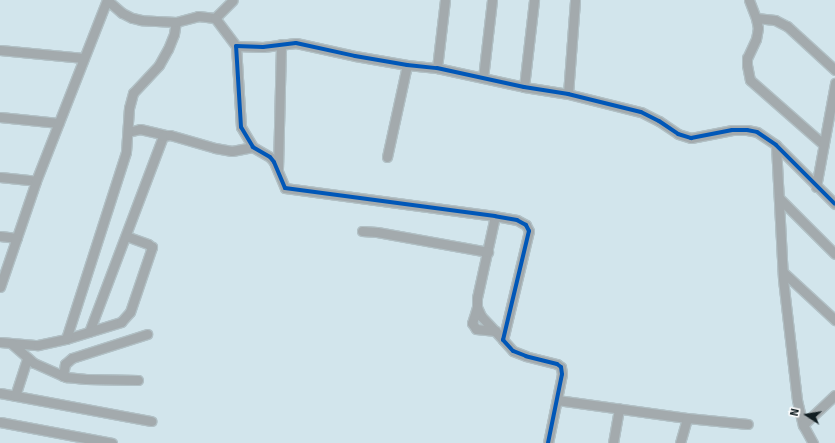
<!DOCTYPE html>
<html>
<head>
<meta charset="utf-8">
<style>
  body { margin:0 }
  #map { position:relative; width:835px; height:443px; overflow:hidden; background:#d2e5ec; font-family:Signika,sans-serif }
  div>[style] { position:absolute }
  .roads { filter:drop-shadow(1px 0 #b1c0c5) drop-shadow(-1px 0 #b1c0c5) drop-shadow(0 1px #b1c0c5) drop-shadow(0 -1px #b1c0c5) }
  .minor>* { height:9px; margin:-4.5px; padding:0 4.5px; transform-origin:4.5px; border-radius:4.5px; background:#a3aaad }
  .cycleway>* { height:4px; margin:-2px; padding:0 2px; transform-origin:2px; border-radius:2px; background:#0057b8 }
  span { translate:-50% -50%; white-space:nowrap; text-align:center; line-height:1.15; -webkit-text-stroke:3.5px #fff; paint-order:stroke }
  .north { position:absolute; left:787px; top:395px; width:40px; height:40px; -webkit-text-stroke:3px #fff; paint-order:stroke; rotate:282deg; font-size:11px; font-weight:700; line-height:16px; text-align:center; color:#111e22 }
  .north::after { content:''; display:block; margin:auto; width:14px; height:18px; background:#111e22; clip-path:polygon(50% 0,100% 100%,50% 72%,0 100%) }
</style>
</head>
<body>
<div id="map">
  <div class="roads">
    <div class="minor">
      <div style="left:749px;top:0;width:19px;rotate:69deg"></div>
      <div style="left:756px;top:18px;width:19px;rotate:6deg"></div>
      <div style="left:775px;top:20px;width:13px;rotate:27deg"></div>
      <div style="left:787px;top:26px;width:65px;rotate:42.5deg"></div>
      <div style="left:215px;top:18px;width:25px;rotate:-45deg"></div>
      <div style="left:756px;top:18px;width:10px;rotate:79deg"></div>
      <div style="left:758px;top:28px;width:11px;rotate:100deg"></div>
      <div style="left:756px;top:39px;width:21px;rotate:115deg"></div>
      <div style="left:747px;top:58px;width:7px;rotate:90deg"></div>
      <div style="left:747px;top:65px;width:15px;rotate:79deg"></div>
      <div style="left:750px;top:80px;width:98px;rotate:41.3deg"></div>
      <div style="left:176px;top:22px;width:23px;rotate:-15deg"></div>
      <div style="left:198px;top:16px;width:17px;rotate:7deg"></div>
      <div style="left:215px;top:18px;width:35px;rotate:53deg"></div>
      <div style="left:0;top:50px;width:84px;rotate:5.4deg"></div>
      <div style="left:437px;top:68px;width:68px;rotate:-83.3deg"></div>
      <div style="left:483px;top:78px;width:79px;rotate:-83.4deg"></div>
      <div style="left:524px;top:87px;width:88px;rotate:-83.4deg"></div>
      <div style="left:568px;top:94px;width:94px;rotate:-85.7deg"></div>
      <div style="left:0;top:117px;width:59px;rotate:5.8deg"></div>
      <div style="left:128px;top:132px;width:12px;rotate:-14deg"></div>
      <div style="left:140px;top:129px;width:27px;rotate:13deg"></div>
      <div style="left:776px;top:145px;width:134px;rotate:87deg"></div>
      <div style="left:783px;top:279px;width:122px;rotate:83.4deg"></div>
      <div style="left:797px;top:400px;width:26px;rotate:77deg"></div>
      <div style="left:803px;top:425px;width:21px;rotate:61deg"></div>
      <div style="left:387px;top:157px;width:94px;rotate:-77.7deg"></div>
      <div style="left:278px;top:168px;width:124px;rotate:-88.6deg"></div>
      <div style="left:0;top:177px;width:36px;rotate:6deg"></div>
      <div style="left:816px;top:187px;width:106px;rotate:-79.6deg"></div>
      <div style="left:779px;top:198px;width:79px;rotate:45deg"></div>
      <div style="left:495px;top:216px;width:84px;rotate:102.4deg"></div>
      <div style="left:477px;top:298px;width:9px;rotate:90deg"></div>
      <div style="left:477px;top:307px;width:10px;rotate:66deg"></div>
      <div style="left:481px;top:316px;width:33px;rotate:47deg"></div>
      <div style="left:362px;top:231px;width:15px;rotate:4deg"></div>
      <div style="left:377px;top:232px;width:113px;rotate:10.2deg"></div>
      <div style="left:0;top:236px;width:17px;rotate:7deg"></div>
      <div style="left:783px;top:272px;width:71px;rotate:42.7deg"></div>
      <div style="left:0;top:287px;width:112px;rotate:-71.2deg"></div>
      <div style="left:36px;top:181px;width:194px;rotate:-68.6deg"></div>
      <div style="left:477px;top:307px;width:17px;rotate:107deg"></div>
      <div style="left:472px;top:323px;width:7px;rotate:56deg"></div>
      <div style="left:476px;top:329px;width:20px;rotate:6deg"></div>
      <div style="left:89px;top:332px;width:210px;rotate:-69.3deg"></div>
      <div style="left:163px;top:136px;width:7px;rotate:-8deg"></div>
      <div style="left:170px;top:135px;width:47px;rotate:16.1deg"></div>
      <div style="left:215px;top:148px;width:17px;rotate:10deg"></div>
      <div style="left:232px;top:151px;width:21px;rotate:-11deg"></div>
      <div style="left:66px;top:339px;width:58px;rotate:-17.2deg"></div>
      <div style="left:121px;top:322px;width:13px;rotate:-48deg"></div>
      <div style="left:130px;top:312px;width:69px;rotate:-71.3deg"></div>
      <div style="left:152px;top:247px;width:5px;rotate:-143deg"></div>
      <div style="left:148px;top:244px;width:23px;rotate:-160deg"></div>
      <div style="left:0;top:342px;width:38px;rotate:5deg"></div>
      <div style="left:38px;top:345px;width:29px;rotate:-12deg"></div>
      <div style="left:66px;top:339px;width:196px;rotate:-72.2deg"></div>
      <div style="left:126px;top:152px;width:44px;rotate:-86.1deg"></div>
      <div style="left:129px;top:108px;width:16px;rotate:-75deg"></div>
      <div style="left:133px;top:93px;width:38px;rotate:-47deg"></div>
      <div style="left:159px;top:65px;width:18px;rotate:-61deg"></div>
      <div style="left:168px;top:49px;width:16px;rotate:-68deg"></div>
      <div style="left:174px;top:34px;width:12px;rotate:-81deg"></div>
      <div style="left:176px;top:22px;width:35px;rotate:-177deg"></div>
      <div style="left:141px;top:20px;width:9px;rotate:-167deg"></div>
      <div style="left:132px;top:18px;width:11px;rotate:-153deg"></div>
      <div style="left:122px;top:13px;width:20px;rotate:-139deg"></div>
      <div style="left:12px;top:344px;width:29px;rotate:41deg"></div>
      <div style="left:34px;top:363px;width:35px;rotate:24deg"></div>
      <div style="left:66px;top:377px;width:20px;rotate:6deg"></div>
      <div style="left:86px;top:379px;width:52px;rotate:1.1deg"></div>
      <div style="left:63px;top:376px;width:12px;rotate:-81deg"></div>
      <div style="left:65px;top:364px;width:9px;rotate:-41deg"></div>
      <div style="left:72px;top:358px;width:79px;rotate:-17.7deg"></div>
      <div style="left:0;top:393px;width:154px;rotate:10.5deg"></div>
      <div style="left:15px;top:396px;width:40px;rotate:-72deg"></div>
      <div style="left:557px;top:400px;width:131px;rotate:7.9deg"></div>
      <div style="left:687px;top:418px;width:61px;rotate:5.6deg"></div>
      <div style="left:0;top:422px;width:114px;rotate:10.6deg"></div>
      <div style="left:803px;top:425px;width:44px;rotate:-43.2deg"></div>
      <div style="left:548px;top:443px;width:70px;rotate:-78.5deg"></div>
      <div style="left:562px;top:374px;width:7px;rotate:-98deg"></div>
      <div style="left:561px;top:367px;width:5px;rotate:-143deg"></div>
      <div style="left:557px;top:364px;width:32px;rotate:-166deg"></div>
      <div style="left:526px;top:356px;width:14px;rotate:-159deg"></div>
      <div style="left:513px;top:351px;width:15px;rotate:-132deg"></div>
      <div style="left:503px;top:340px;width:112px;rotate:-76.6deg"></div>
      <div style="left:529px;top:231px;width:7px;rotate:-117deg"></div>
      <div style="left:526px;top:225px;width:10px;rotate:-151deg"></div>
      <div style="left:517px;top:220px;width:22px;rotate:-170deg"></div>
      <div style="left:495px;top:216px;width:212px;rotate:-172.4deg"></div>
      <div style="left:285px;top:188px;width:28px;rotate:-113deg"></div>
      <div style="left:274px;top:162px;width:6px;rotate:-129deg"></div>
      <div style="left:270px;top:157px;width:20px;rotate:-150deg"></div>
      <div style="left:253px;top:147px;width:23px;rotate:-121deg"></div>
      <div style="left:241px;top:127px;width:81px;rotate:-93.5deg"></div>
      <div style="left:236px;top:46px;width:27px;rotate:2deg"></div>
      <div style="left:263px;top:47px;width:33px;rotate:-7deg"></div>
      <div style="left:296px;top:43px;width:60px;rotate:12.4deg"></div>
      <div style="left:355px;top:56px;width:53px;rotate:9.8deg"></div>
      <div style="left:407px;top:65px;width:30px;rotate:6deg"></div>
      <div style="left:437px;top:68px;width:89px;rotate:12.3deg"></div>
      <div style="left:524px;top:87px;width:45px;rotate:9deg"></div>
      <div style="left:568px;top:94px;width:75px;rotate:13.9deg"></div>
      <div style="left:641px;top:112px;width:20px;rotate:27deg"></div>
      <div style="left:659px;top:121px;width:23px;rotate:34deg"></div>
      <div style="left:678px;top:134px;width:14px;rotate:17deg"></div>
      <div style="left:691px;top:138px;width:42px;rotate:-11deg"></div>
      <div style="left:732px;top:130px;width:15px"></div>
      <div style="left:747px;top:130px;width:10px;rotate:11deg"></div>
      <div style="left:757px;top:132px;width:23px;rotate:34deg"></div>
      <div style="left:776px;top:145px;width:83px;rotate:45deg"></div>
      <div style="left:613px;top:443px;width:35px;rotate:-80deg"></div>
      <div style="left:680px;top:443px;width:26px;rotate:-74deg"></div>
    </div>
  </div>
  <div class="cycleway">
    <div style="left:548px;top:443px;width:70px;rotate:-78.5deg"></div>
    <div style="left:562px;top:374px;width:7px;rotate:-98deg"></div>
    <div style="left:561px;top:367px;width:5px;rotate:-143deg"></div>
    <div style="left:557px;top:364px;width:32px;rotate:-166deg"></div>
    <div style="left:526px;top:356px;width:14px;rotate:-159deg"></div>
    <div style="left:513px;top:351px;width:15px;rotate:-132deg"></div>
    <div style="left:503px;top:340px;width:112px;rotate:-76.6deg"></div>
    <div style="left:529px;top:231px;width:7px;rotate:-117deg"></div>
    <div style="left:526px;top:225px;width:10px;rotate:-151deg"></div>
    <div style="left:517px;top:220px;width:22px;rotate:-170deg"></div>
    <div style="left:495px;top:216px;width:212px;rotate:-172.4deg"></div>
    <div style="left:285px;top:188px;width:28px;rotate:-113deg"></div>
    <div style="left:274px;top:162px;width:6px;rotate:-129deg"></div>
    <div style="left:270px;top:157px;width:20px;rotate:-150deg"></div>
    <div style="left:253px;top:147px;width:23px;rotate:-121deg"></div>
    <div style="left:241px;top:127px;width:81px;rotate:-93.5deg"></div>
    <div style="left:236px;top:46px;width:27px;rotate:2deg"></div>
    <div style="left:263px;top:47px;width:33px;rotate:-7deg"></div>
    <div style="left:296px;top:43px;width:60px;rotate:12.4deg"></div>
    <div style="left:355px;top:56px;width:53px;rotate:9.8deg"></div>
    <div style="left:407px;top:65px;width:30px;rotate:6deg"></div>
    <div style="left:437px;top:68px;width:89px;rotate:12.3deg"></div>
    <div style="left:524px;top:87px;width:45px;rotate:9deg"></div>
    <div style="left:568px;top:94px;width:75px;rotate:13.9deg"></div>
    <div style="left:641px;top:112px;width:20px;rotate:27deg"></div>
    <div style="left:659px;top:121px;width:23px;rotate:34deg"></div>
    <div style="left:678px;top:134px;width:14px;rotate:17deg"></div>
    <div style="left:691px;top:138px;width:42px;rotate:-11deg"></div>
    <div style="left:732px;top:130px;width:15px"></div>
    <div style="left:747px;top:130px;width:10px;rotate:11deg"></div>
    <div style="left:757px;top:132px;width:23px;rotate:34deg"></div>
    <div style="left:776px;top:145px;width:83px;rotate:45deg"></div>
  </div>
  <div class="north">N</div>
</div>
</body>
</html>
